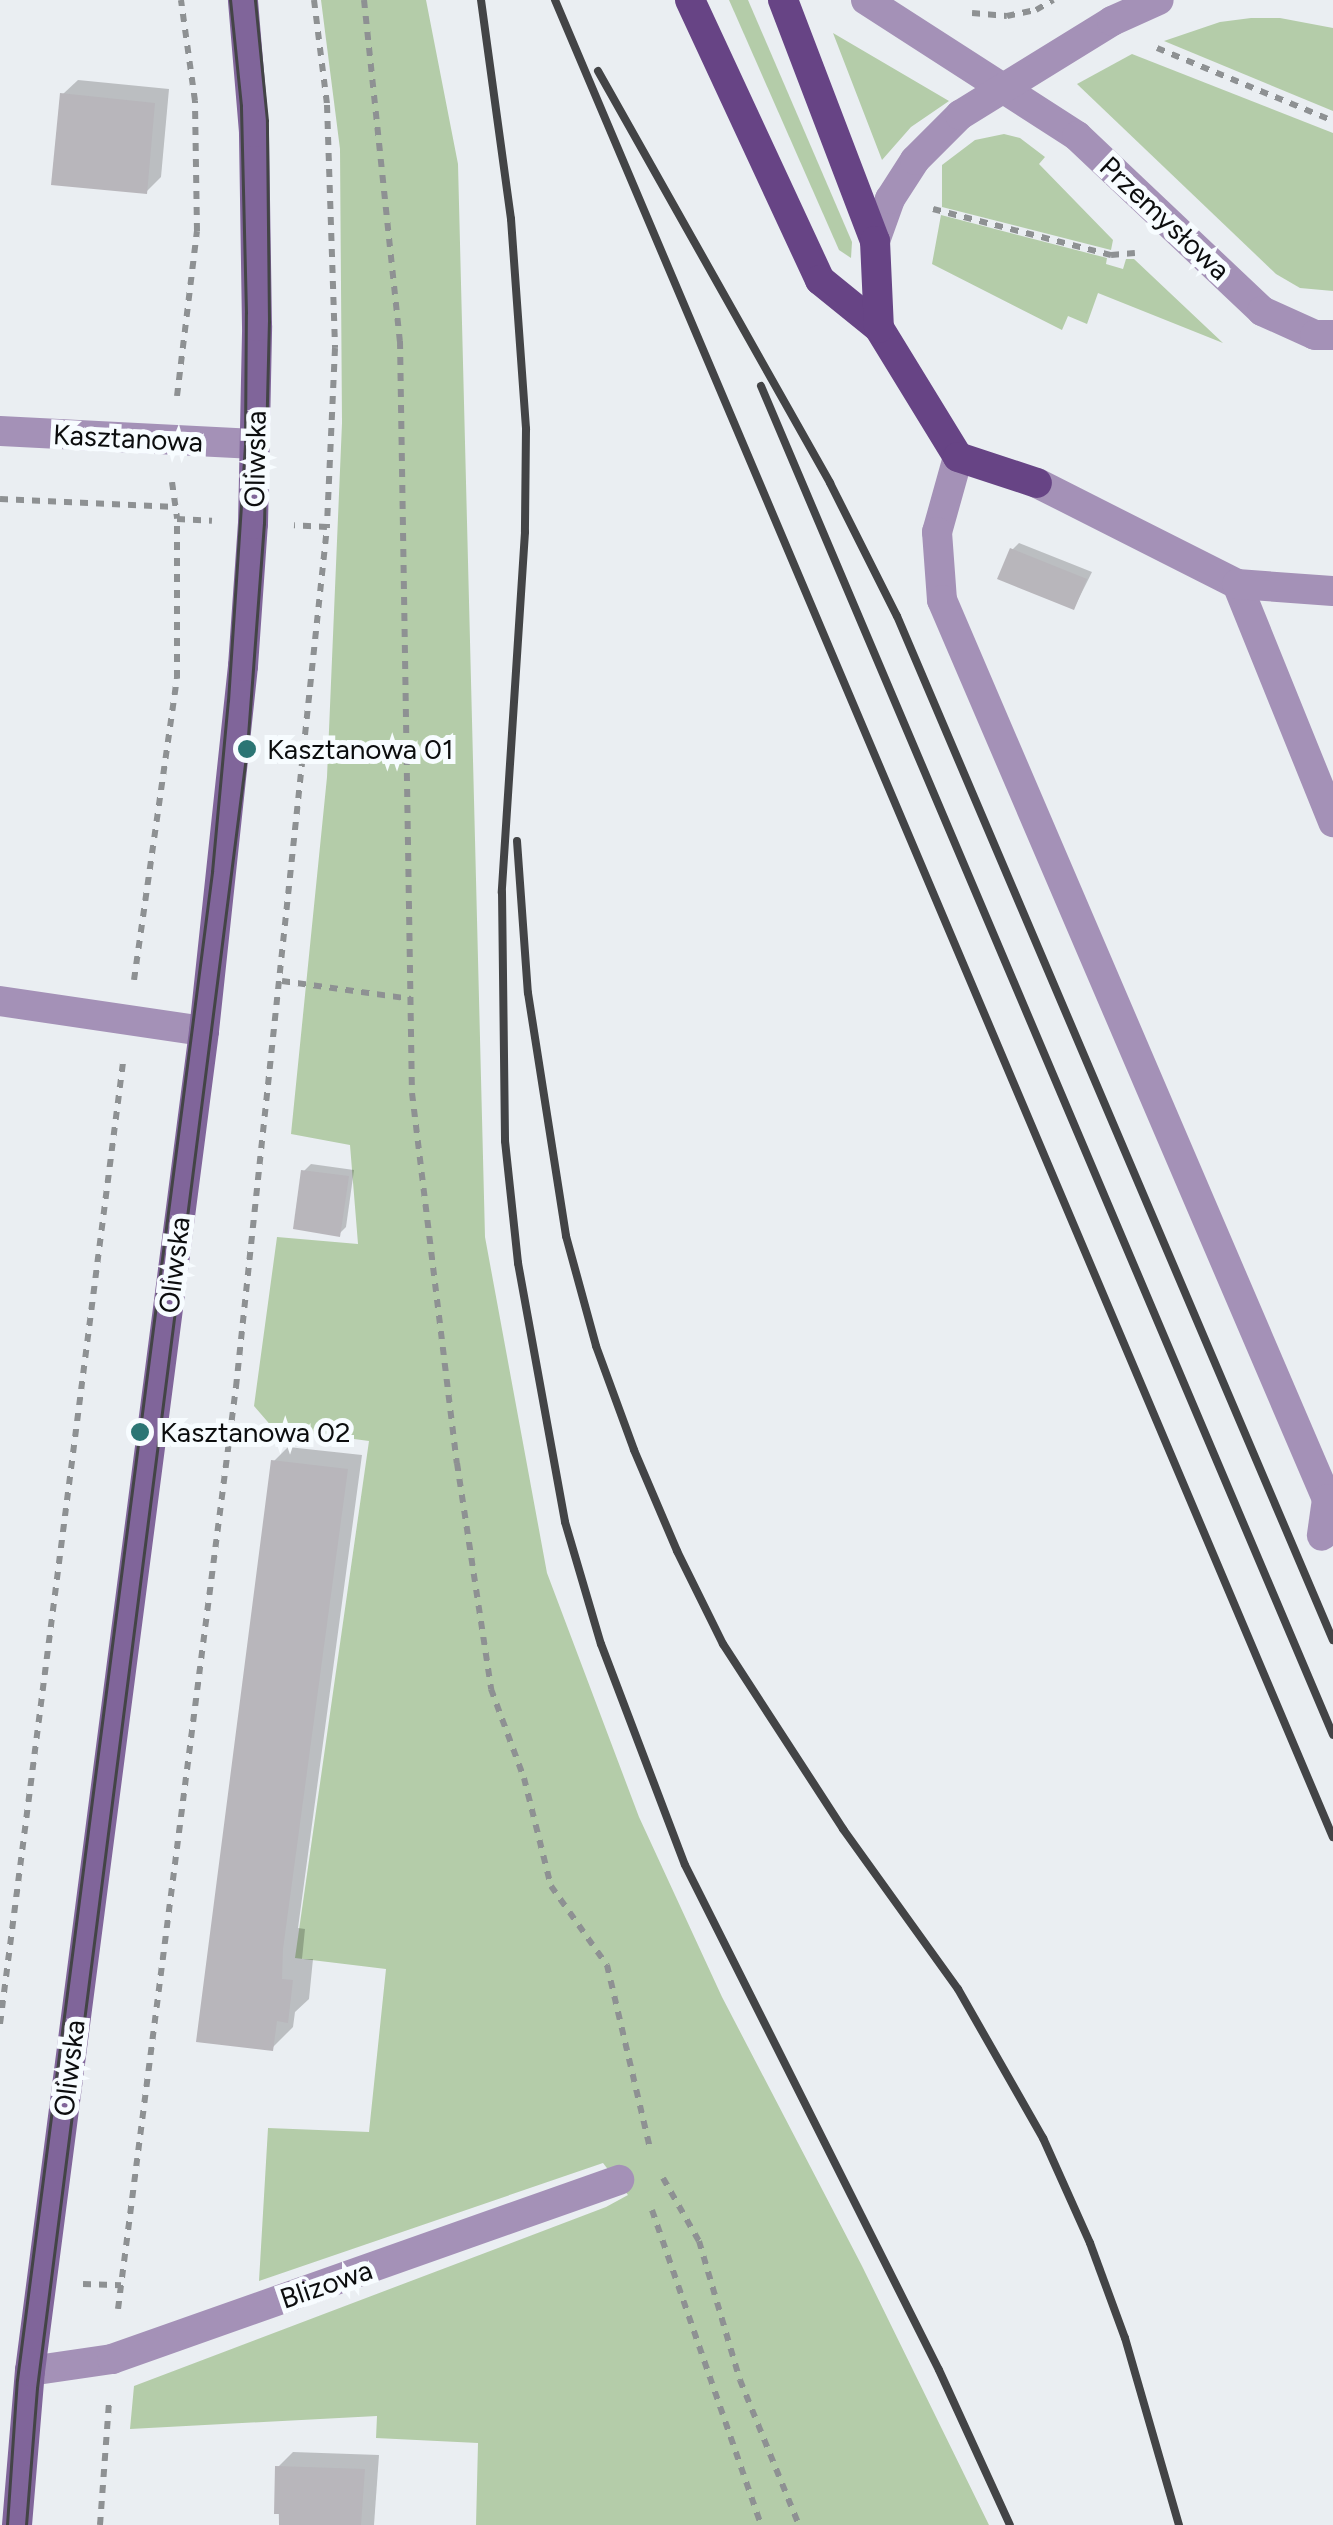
<!DOCTYPE html>
<html>
<head>
<meta charset="utf-8">
<style>
  body { margin:0 }
  #map { position:relative; width:1333px; height:2525px; overflow:hidden; background:#eaeef2; font-family:Figtree,sans-serif }
  div>[style] { position:absolute }
  .green>* { inset:0; background:#b4cca9 }
  .shadow>* { inset:0; background:#0003 }
  .building>* { inset:0; background:#b8b6bb }
  .path>* { height:6px; margin-top:-3px; transform-origin:0; background:repeating-linear-gradient(90deg,#8e9193 0 8px,transparent 0 16px) }
  .lane>* { height:30px; margin:-15px; padding:0 15px; transform-origin:15px; border-radius:15px; background:#a491b7 }
  .street>* { height:30px; margin:-15px; padding:0 15px; transform-origin:15px; border-radius:15px; background:#a491b7 }
  .secondary>* { height:30px; margin:-15px; padding:0 15px; transform-origin:15px; border-radius:15px; background:#80659a }
  .primary>* { height:30px; margin:-15px; padding:0 15px; transform-origin:15px; border-radius:15px; background:#674485 }
  .tram>* { height:2.5px; margin:-1.25px; padding:0 1.25px; transform-origin:1.25px; border-radius:1.25px; background:#434446 }
  .rail>* { height:8px; margin:-4px; padding:0 4px; transform-origin:4px; border-radius:4px; background:#434446 }
  .dots>* { width:28px; height:28px; translate:-50% -50%; box-sizing:border-box; border:5px solid #f7fcff; border-radius:50% }
  span { translate:-50% -50%; white-space:nowrap; text-align:center; line-height:1.15; -webkit-text-stroke:10px #f7fcff; paint-order:stroke }
  .street-label { font-size:28px; color:#0c0d0e }
  .poi-label { font-size:28px; color:#0c0d0e }
  .left { translate:0 -50%; text-align:left }
</style>
</head>
<body>
<div id="map">
  <div class="green">
    <div style="clip-path:polygon(321px 0,426px 0,458px 164px,485px 1237px,547px 1573px,639px 1817px,722px 1997px,862px 2266px,989px 2525px,476px 2525px,478px 2443px,376px 2438px,377px 2416px,130px 2429px,134px 2386px,606px 2207px,628px 2195px,603px 2163px,259px 2281px,268px 2128px,369px 2132px,386px 1969px,295px 1958px,369px 1441px,273px 1428px,254px 1406px,277px 1237px,358px 1244px,350px 1145px,291px 1134px,327px 777px,342px 423px,340px 149px)"></div>
    <div style="clip-path:polygon(729px 0,748px 0,852px 242px,851px 258px,839px 250px)"></div>
    <div style="clip-path:polygon(1251px 18px,1280px 18px,1333px 28px,1333px 111px,1164px 41px,1220px 22px)"></div>
    <div style="clip-path:polygon(833px 33px,949px 101px,911px 127px,882px 160px)"></div>
    <div style="clip-path:polygon(1132px 54px,1333px 133px,1333px 291px,1300px 288px,1276px 274px,1077px 84px)"></div>
    <div style="clip-path:polygon(1004px 134px,1020px 138px,1045px 157px,1039px 164px,1113px 240px,1111px 250px,942px 207px,942px 165px,975px 140px)"></div>
    <div style="clip-path:polygon(941px 215px,1107px 258px,1106px 264px,1123px 269px,1126px 259px,1134px 259px,1223px 343px,1098px 293px,1087px 324px,1068px 316px,1062px 330px,932px 264px)"></div>
  </div>
  <div class="shadow">
    <div style="clip-path:polygon(78px 80px,169px 89px,161px 177px,146px 192px,63px 94px)"></div>
    <div style="clip-path:polygon(1019px 543px,1092px 572px,1074px 608px,1012px 550px)"></div>
    <div style="clip-path:polygon(311px 1164px,354px 1170px,346px 1227px,339px 1234px,304px 1171px)"></div>
    <div style="clip-path:polygon(288px 1447px,362px 1455px,298px 1928px,305px 1929px,302px 1959px,313px 1959px,309px 1999px,295px 2012px,293px 2027px,272px 2048px,273px 1462px)"></div>
    <div style="clip-path:polygon(293px 2452px,379px 2455px,374px 2525px,279px 2525px,278px 2467px)"></div>
  </div>
  <div class="building">
    <div style="clip-path:polygon(60px 93px,155px 103px,147px 194px,51px 185px)"></div>
    <div style="clip-path:polygon(1010px 548px,1087px 579px,1074px 610px,997px 579px)"></div>
    <div style="clip-path:polygon(301px 1170px,349px 1176px,340px 1237px,293px 1229px)"></div>
    <div style="clip-path:polygon(271px 1460px,348px 1469px,283px 1949px,282px 1979px,293px 1980px,288px 2023px,277px 2021px,273px 2051px,196px 2042px)"></div>
    <div style="clip-path:polygon(275px 2466px,365px 2469px,361px 2525px,279px 2525px,279px 2514px,274px 2514px)"></div>
  </div>
  <div class="path">
    <div style="left:314px;top:0;width:106px;rotate:82.9deg"></div>
    <div style="left:327px;top:105px;width:243px;rotate:88.1deg"></div>
    <div style="left:335px;top:348px;width:179px;rotate:92.6deg"></div>
    <div style="left:364px;top:0;width:343px;rotate:84deg"></div>
    <div style="left:400px;top:341px;width:752px;rotate:89.09deg"></div>
    <div style="left:412px;top:1093px;width:373px;rotate:83.1deg"></div>
    <div style="left:457px;top:1463px;width:229px;rotate:81.4deg"></div>
    <div style="left:491px;top:1689px;width:95px;rotate:69.7deg"></div>
    <div style="left:524px;top:1778px;width:111px;rotate:76deg"></div>
    <div style="left:551px;top:1886px;width:97px;rotate:54.7deg"></div>
    <div style="left:607px;top:1965px;width:189px;rotate:76.8deg"></div>
    <div style="left:972px;top:13px;width:35px;rotate:5deg"></div>
    <div style="left:1007px;top:16px;width:30px;rotate:-12deg"></div>
    <div style="left:1036px;top:10px;width:20px;rotate:-30deg"></div>
    <div style="left:1157px;top:48px;width:191px;rotate:22.5deg"></div>
    <div style="left:933px;top:209px;width:184px;rotate:14.5deg"></div>
    <div style="left:1111px;top:255px;width:24px;rotate:-5deg"></div>
    <div style="left:177px;top:396px;width:166px;rotate:-83.1deg"></div>
    <div style="left:197px;top:231px;width:130px;rotate:-90.9deg"></div>
    <div style="left:195px;top:101px;width:102px;rotate:-97.9deg"></div>
    <div style="left:172px;top:482px;width:37px;rotate:82deg"></div>
    <div style="left:177px;top:519px;width:35px;rotate:3deg"></div>
    <div style="left:0;top:499px;width:176px;rotate:2.6deg"></div>
    <div style="left:134px;top:980px;width:305px;rotate:-81.9deg"></div>
    <div style="left:177px;top:678px;width:159px;rotate:-90deg"></div>
    <div style="left:282px;top:981px;width:130px;rotate:7.9deg"></div>
    <div style="left:0;top:2024px;width:970px;rotate:-82.71deg"></div>
    <div style="left:663px;top:2178px;width:73px;rotate:60.3deg"></div>
    <div style="left:699px;top:2241px;width:145px;rotate:73.6deg"></div>
    <div style="left:740px;top:2380px;width:157px;rotate:67.9deg"></div>
    <div style="left:652px;top:2210px;width:333px;rotate:70.9deg"></div>
    <div style="left:83px;top:2284px;width:38px;rotate:2deg"></div>
    <div style="left:118px;top:2309px;width:930px;rotate:-82.71deg"></div>
    <div style="left:236px;top:1387px;width:865px;rotate:-83.96deg"></div>
    <div style="left:327px;top:527px;width:33px;rotate:-177deg"></div>
    <div style="left:100px;top:2525px;width:124px;rotate:-85.8deg"></div>
  </div>
  <div class="lane">
    <div style="left:958px;top:457px;width:78px;rotate:105.6deg"></div>
    <div style="left:937px;top:532px;width:68px;rotate:85.8deg"></div>
    <div style="left:942px;top:600px;width:978px;rotate:66.82deg"></div>
    <div style="left:1327px;top:1499px;width:37px;rotate:98deg"></div>
    <div style="left:1037px;top:483px;width:224px;rotate:26.8deg"></div>
    <div style="left:1237px;top:584px;width:257px;rotate:68deg"></div>
    <div style="left:1237px;top:584px;width:96px;rotate:4.2deg"></div>
    <div style="left:0;top:1001px;width:206px;rotate:8.4deg"></div>
  </div>
  <div class="street">
    <div style="left:866px;top:0;width:251px;rotate:32.8deg"></div>
    <div style="left:1077px;top:136px;width:255px;rotate:43.4deg"></div>
    <div style="left:1262px;top:311px;width:58px;rotate:24.4deg"></div>
    <div style="left:1315px;top:335px;width:18px"></div>
    <div style="left:875px;top:241px;width:45px;rotate:-70.3deg"></div>
    <div style="left:890px;top:199px;width:46px;rotate:-57.3deg"></div>
    <div style="left:915px;top:160px;width:64px;rotate:-45deg"></div>
    <div style="left:960px;top:115px;width:179px;rotate:-31.7deg"></div>
    <div style="left:1112px;top:21px;width:51px;rotate:-24.1deg"></div>
    <div style="left:0;top:431px;width:255px;rotate:2.9deg"></div>
    <div style="left:30px;top:2371px;width:83px;rotate:-8.3deg"></div>
    <div style="left:112px;top:2359px;width:538px;rotate:-19.45deg"></div>
  </div>
  <div class="secondary">
    <div style="left:17px;top:2525px;width:155px;rotate:-85.2deg"></div>
    <div style="left:30px;top:2371px;width:1351px;rotate:-82.6deg"></div>
    <div style="left:204px;top:1031px;width:367px;rotate:-83.9deg"></div>
    <div style="left:243px;top:666px;width:142px;rotate:-86deg"></div>
    <div style="left:253px;top:524px;width:198px;rotate:-88.8deg"></div>
    <div style="left:257px;top:326px;width:194px;rotate:-90.9deg"></div>
    <div style="left:254px;top:132px;width:132px;rotate:-94.8deg"></div>
  </div>
  <div class="primary">
    <div style="left:690px;top:0;width:309px;rotate:65.1deg"></div>
    <div style="left:820px;top:280px;width:76px;rotate:39.1deg"></div>
    <div style="left:879px;top:328px;width:151px;rotate:58.5deg"></div>
    <div style="left:958px;top:457px;width:83px;rotate:18.2deg"></div>
    <div style="left:783px;top:0;width:258px;rotate:69.1deg"></div>
    <div style="left:875px;top:241px;width:87px;rotate:87.4deg"></div>
  </div>
  <div class="tram">
    <div style="left:7px;top:2525px;width:145px;rotate:-86.1deg"></div>
    <div style="left:17px;top:2380px;width:1521px;rotate:-82.63deg"></div>
    <div style="left:212px;top:872px;width:172px;rotate:-84.7deg"></div>
    <div style="left:228px;top:701px;width:259px;rotate:-86.2deg"></div>
    <div style="left:245px;top:443px;width:130px;rotate:-89.6deg"></div>
    <div style="left:246px;top:313px;width:207px;rotate:-91.4deg"></div>
    <div style="left:241px;top:106px;width:107px;rotate:-95.9deg"></div>
    <div style="left:26px;top:2525px;width:137px;rotate:-85.4deg"></div>
    <div style="left:37px;top:2388px;width:1652px;rotate:-82.7deg"></div>
    <div style="left:247px;top:749px;width:226px;rotate:-85.7deg"></div>
    <div style="left:264px;top:524px;width:202px;rotate:-88.6deg"></div>
    <div style="left:269px;top:322px;width:201px;rotate:-90.6deg"></div>
    <div style="left:267px;top:121px;width:122px;rotate:-95.7deg"></div>
  </div>
  <div class="rail">
    <div style="left:481px;top:0;width:221px;rotate:82.2deg"></div>
    <div style="left:511px;top:219px;width:211px;rotate:85.9deg"></div>
    <div style="left:526px;top:429px;width:103px;rotate:90.6deg"></div>
    <div style="left:525px;top:532px;width:361px;rotate:93.7deg"></div>
    <div style="left:502px;top:892px;width:249px;rotate:89.3deg"></div>
    <div style="left:505px;top:1141px;width:123px;rotate:83.9deg"></div>
    <div style="left:518px;top:1263px;width:263px;rotate:79.7deg"></div>
    <div style="left:565px;top:1522px;width:127px;rotate:73.6deg"></div>
    <div style="left:601px;top:1644px;width:236px;rotate:69.2deg"></div>
    <div style="left:685px;top:1865px;width:565px;rotate:63.3deg"></div>
    <div style="left:939px;top:2370px;width:170px;rotate:65.4deg"></div>
    <div style="left:555px;top:0;width:1995px;rotate:67.05deg"></div>
    <div style="left:598px;top:71px;width:473px;rotate:60.6deg"></div>
    <div style="left:830px;top:483px;width:149px;rotate:63.3deg"></div>
    <div style="left:897px;top:616px;width:1113px;rotate:66.94deg"></div>
    <div style="left:761px;top:386px;width:1465px;rotate:67.02deg"></div>
    <div style="left:517px;top:841px;width:152px;rotate:85.9deg"></div>
    <div style="left:528px;top:993px;width:246px;rotate:81.1deg"></div>
    <div style="left:566px;top:1236px;width:114px;rotate:74.7deg"></div>
    <div style="left:596px;top:1346px;width:111px;rotate:69.9deg"></div>
    <div style="left:634px;top:1450px;width:110px;rotate:66.9deg"></div>
    <div style="left:677px;top:1551px;width:104px;rotate:63.7deg"></div>
    <div style="left:723px;top:1644px;width:221px;rotate:57deg"></div>
    <div style="left:843px;top:1829px;width:197px;rotate:54.3deg"></div>
    <div style="left:958px;top:1989px;width:172px;rotate:60.3deg"></div>
    <div style="left:1043px;top:2138px;width:115px;rotate:65.9deg"></div>
    <div style="left:1090px;top:2243px;width:101px;rotate:69.8deg"></div>
    <div style="left:1125px;top:2338px;width:195px;rotate:73.9deg"></div>
  </div>
  <div class="dots">
    <div style="left:247px;top:749px;background:#2b7574"></div>
    <div style="left:140px;top:1432px;background:#2b7574"></div>
  </div>
  <div class="street-label">
    <span style="left:1165px;top:218px;rotate:43deg">Przemysłowa</span>
    <span style="left:128px;top:438px;rotate:3deg">Kasztanowa</span>
    <span style="left:255px;top:459px;rotate:-89deg">Oliwska</span>
    <span style="left:174px;top:1265px;rotate:-83deg">Oliwska</span>
    <span style="left:69px;top:2068px;rotate:-83deg">Oliwska</span>
    <span style="left:326px;top:2284px;rotate:-19deg">Blizowa</span>
  </div>
  <div class="poi-label">
    <span class="left" style="left:267px;top:749px">Kasztanowa 01</span>
    <span class="left" style="left:160px;top:1432px">Kasztanowa 02</span>
  </div>
</div>
</body>
</html>
